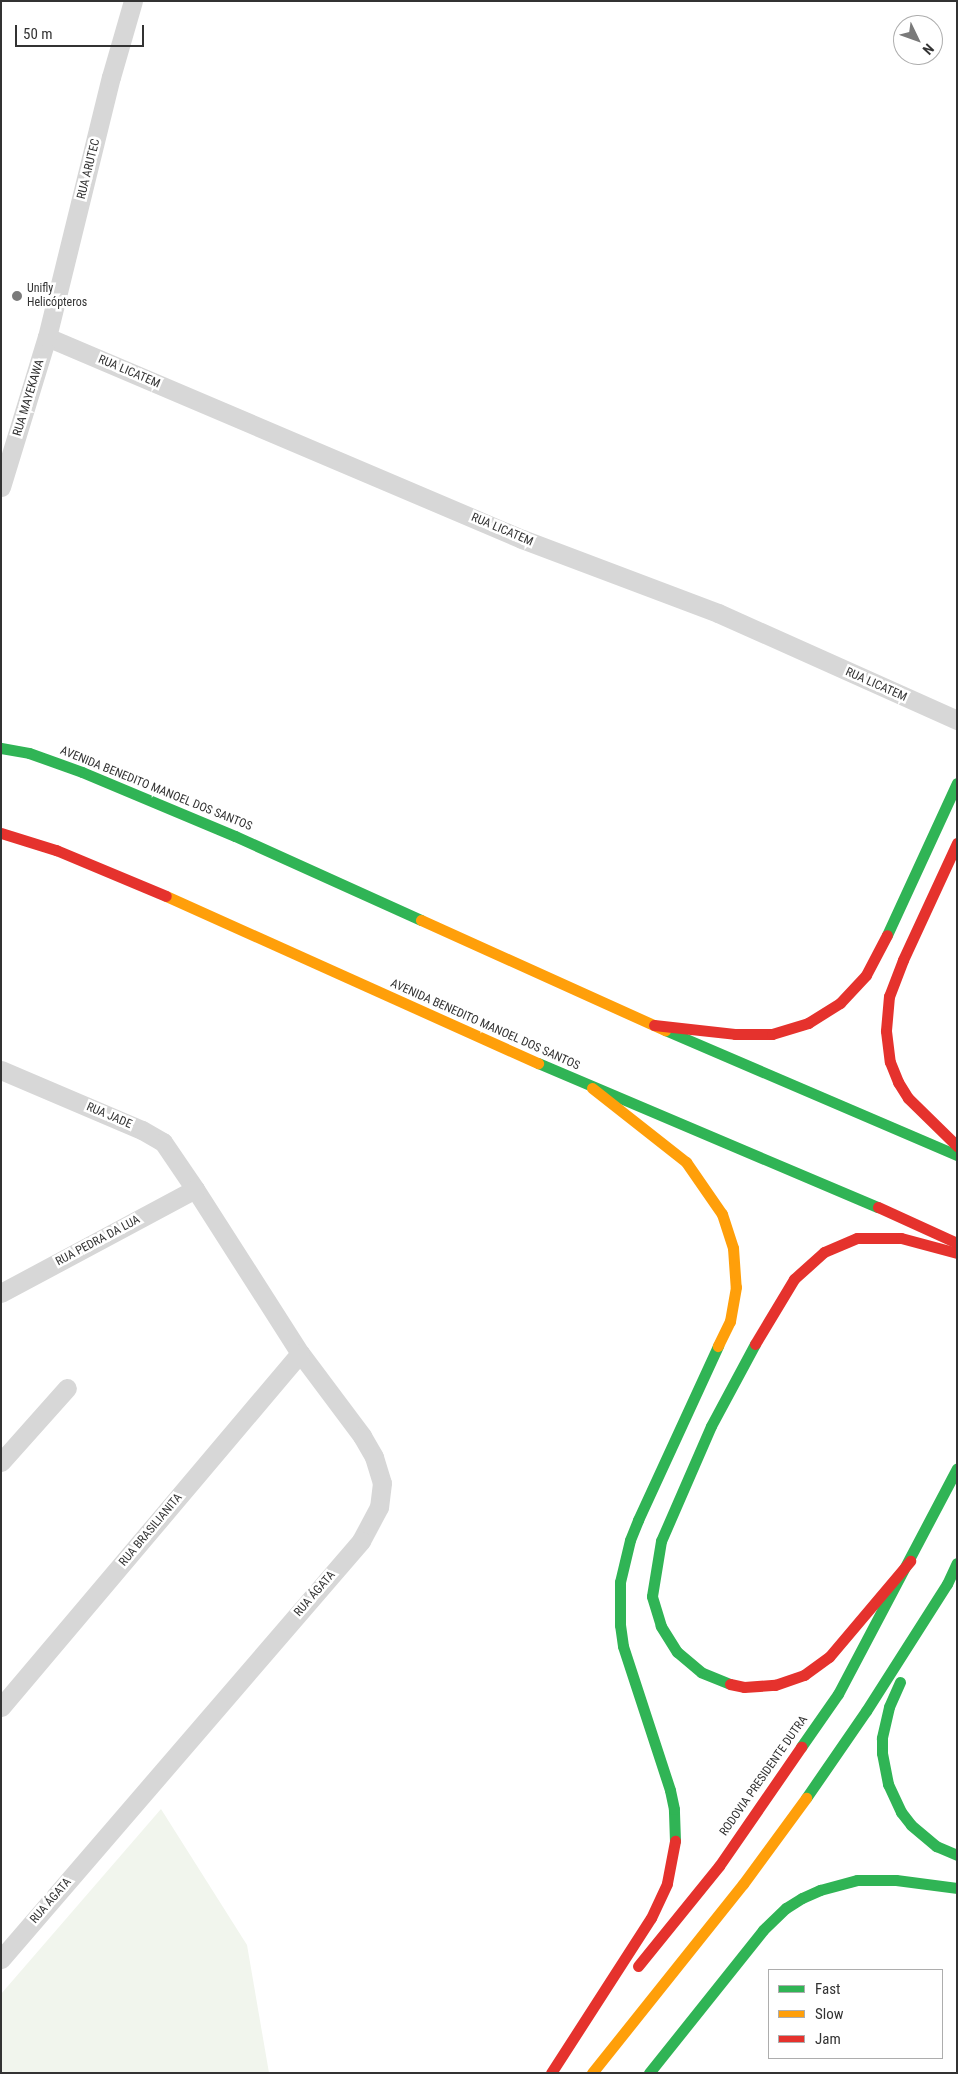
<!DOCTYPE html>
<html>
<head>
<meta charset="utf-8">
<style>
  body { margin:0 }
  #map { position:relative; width:958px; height:2074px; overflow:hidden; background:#fff; font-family:"Roboto Condensed",sans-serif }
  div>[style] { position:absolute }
  .green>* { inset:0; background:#f1f5ed }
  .street>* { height:19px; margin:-9.5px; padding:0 9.5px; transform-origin:9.5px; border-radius:9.5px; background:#d7d7d7 }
  .fast>* { height:11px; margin:-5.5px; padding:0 5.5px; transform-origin:5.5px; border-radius:5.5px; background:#30b455 }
  .slow>* { height:11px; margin:-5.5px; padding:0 5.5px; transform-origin:5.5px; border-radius:5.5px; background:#ff9f0a }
  .jam>* { height:11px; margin:-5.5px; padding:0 5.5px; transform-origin:5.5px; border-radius:5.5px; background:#e5322d }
  .dots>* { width:14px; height:14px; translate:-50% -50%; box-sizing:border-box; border:2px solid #fff; border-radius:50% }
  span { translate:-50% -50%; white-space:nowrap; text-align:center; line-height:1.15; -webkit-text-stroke:5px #fff; paint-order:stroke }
  .street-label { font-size:12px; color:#333 }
  .poi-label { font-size:12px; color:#333 }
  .left { translate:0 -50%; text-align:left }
  .frame { position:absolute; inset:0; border:2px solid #333; pointer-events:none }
  .legend { position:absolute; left:768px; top:1969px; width:175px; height:90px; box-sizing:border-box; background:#fff; border:1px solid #adadad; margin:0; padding:6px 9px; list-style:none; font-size:15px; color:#333 }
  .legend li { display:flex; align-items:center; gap:10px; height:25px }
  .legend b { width:25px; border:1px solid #adadad }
  .north { position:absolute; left:893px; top:15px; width:50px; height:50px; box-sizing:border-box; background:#fff; border:1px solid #adadad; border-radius:50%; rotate:132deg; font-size:14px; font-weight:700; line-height:20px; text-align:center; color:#333 }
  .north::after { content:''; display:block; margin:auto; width:18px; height:22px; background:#7a7a7a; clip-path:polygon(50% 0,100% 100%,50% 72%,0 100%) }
  .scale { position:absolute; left:15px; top:25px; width:129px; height:22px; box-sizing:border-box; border:2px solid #333; border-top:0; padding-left:6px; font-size:15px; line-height:18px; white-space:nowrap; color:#333; -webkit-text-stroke:4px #fff; paint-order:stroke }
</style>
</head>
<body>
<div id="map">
  <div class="green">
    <div style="clip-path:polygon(161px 1809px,247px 1945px,269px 2073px,1px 2073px,1px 1994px)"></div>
  </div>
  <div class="street">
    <div style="left:47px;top:337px;width:516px;rotate:23.04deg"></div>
    <div style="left:522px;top:539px;width:210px;rotate:20.7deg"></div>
    <div style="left:718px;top:613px;width:262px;rotate:24.1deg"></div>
    <div style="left:1px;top:487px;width:157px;rotate:-73deg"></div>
    <div style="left:47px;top:337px;width:268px;rotate:-76.2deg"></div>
    <div style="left:111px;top:77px;width:79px;rotate:-73.9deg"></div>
    <div style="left:1px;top:1070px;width:153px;rotate:23.1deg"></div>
    <div style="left:142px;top:1130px;width:24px;rotate:30deg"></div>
    <div style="left:163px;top:1142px;width:57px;rotate:55.8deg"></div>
    <div style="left:195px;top:1189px;width:195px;rotate:57.4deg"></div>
    <div style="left:300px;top:1353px;width:104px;rotate:53.2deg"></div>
    <div style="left:362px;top:1436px;width:24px;rotate:60deg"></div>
    <div style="left:374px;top:1457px;width:27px;rotate:73deg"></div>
    <div style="left:382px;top:1483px;width:24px;rotate:97deg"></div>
    <div style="left:379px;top:1507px;width:38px;rotate:118deg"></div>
    <div style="left:361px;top:1541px;width:552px;rotate:130.74deg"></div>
    <div style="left:1px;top:1293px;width:220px;rotate:-28.2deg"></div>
    <div style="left:1px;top:1462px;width:99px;rotate:-48.3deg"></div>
    <div style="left:1px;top:1707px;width:463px;rotate:-49.8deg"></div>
  </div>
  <div class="fast">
    <div style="left:1px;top:748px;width:28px;rotate:10deg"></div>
    <div style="left:29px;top:753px;width:56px;rotate:19.7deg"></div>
    <div style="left:82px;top:772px;width:166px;rotate:22.7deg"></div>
    <div style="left:235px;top:836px;width:204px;rotate:24.3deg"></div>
    <div style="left:887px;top:935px;width:167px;rotate:-65.3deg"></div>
    <div style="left:665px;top:1030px;width:318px;rotate:23.2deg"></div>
    <div style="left:538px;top:1063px;width:369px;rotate:23deg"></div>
    <div style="left:900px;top:1682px;width:27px;rotate:114deg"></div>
    <div style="left:889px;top:1707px;width:32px;rotate:103deg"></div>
    <div style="left:882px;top:1738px;width:15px;rotate:90deg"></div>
    <div style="left:882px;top:1753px;width:32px;rotate:79deg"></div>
    <div style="left:888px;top:1784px;width:31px;rotate:65deg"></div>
    <div style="left:901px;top:1812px;width:16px;rotate:52deg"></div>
    <div style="left:911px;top:1825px;width:33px;rotate:40deg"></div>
    <div style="left:936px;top:1846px;width:23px;rotate:23deg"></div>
    <div style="left:730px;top:1684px;width:31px;rotate:-158deg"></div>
    <div style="left:701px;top:1672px;width:31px;rotate:-140deg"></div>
    <div style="left:677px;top:1652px;width:31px;rotate:-122deg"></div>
    <div style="left:661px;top:1626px;width:31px;rotate:-107deg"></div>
    <div style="left:652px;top:1596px;width:56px;rotate:-80.7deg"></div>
    <div style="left:661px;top:1541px;width:125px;rotate:-66.5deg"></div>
    <div style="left:711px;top:1426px;width:93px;rotate:-61.8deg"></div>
    <div style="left:801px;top:1747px;width:65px;rotate:-55.1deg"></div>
    <div style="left:838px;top:1694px;width:255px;rotate:-62.2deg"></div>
    <div style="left:806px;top:1798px;width:106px;rotate:-55.4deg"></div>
    <div style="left:866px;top:1711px;width:151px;rotate:-57.5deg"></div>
    <div style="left:947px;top:1584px;width:23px;rotate:-65deg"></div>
    <div style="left:675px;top:1841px;width:32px;rotate:-92deg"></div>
    <div style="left:674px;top:1809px;width:19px;rotate:-102deg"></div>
    <div style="left:670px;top:1790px;width:151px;rotate:-108.1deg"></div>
    <div style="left:623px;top:1646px;width:21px;rotate:-98deg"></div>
    <div style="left:620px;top:1625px;width:43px;rotate:-90deg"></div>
    <div style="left:620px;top:1582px;width:43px;rotate:-76.6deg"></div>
    <div style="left:630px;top:1540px;width:22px;rotate:-68deg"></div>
    <div style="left:638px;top:1520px;width:192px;rotate:-65.3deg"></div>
    <div style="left:649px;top:2073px;width:183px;rotate:-51.4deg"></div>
    <div style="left:763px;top:1930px;width:32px;rotate:-44deg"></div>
    <div style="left:786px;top:1908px;width:19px;rotate:-32deg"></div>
    <div style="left:802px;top:1898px;width:20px;rotate:-24deg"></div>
    <div style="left:820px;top:1890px;width:38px;rotate:-15deg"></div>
    <div style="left:857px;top:1880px;width:39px"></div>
    <div style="left:896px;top:1880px;width:62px;rotate:7.5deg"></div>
  </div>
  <div class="slow">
    <div style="left:166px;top:896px;width:408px;rotate:24.2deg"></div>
    <div style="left:421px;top:920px;width:268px;rotate:24.3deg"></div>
    <div style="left:592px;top:1088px;width:120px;rotate:38.2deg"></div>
    <div style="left:686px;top:1162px;width:63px;rotate:55.3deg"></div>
    <div style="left:722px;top:1214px;width:36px;rotate:72deg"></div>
    <div style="left:733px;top:1248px;width:39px;rotate:86deg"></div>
    <div style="left:736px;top:1287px;width:35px;rotate:100deg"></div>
    <div style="left:730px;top:1321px;width:28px;rotate:116deg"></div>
    <div style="left:592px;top:2073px;width:242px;rotate:-51.4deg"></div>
    <div style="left:743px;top:1884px;width:107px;rotate:-53.8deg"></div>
  </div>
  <div class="jam">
    <div style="left:1px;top:833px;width:58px;rotate:17.2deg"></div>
    <div style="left:56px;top:850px;width:119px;rotate:22.7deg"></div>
    <div style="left:957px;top:843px;width:129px;rotate:114.8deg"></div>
    <div style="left:903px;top:960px;width:39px;rotate:111deg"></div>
    <div style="left:889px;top:996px;width:35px;rotate:95deg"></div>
    <div style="left:886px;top:1031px;width:31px;rotate:83deg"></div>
    <div style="left:890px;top:1062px;width:22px;rotate:68deg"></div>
    <div style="left:898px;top:1082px;width:19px;rotate:58deg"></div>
    <div style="left:908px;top:1098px;width:69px;rotate:44.4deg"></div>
    <div style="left:654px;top:1025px;width:81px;rotate:6.3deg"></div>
    <div style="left:735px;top:1034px;width:37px"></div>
    <div style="left:772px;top:1034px;width:38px;rotate:-17deg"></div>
    <div style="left:808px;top:1023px;width:38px;rotate:-32deg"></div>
    <div style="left:840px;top:1003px;width:38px;rotate:-47deg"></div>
    <div style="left:866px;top:975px;width:45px;rotate:-62.3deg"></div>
    <div style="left:878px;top:1207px;width:87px;rotate:24.5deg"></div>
    <div style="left:755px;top:1344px;width:76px;rotate:-59deg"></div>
    <div style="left:794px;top:1279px;width:40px;rotate:-42deg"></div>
    <div style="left:824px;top:1252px;width:36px;rotate:-23deg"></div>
    <div style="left:857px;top:1238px;width:44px"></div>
    <div style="left:901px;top:1238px;width:58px;rotate:15deg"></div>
    <div style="left:730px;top:1684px;width:14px;rotate:12deg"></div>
    <div style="left:744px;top:1687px;width:31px;rotate:-4deg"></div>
    <div style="left:775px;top:1685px;width:31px;rotate:-19deg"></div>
    <div style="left:804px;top:1675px;width:31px;rotate:-36deg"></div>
    <div style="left:829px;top:1657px;width:126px;rotate:-49.8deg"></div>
    <div style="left:638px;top:1966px;width:129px;rotate:-51deg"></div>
    <div style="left:719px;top:1866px;width:145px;rotate:-55.4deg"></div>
    <div style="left:551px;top:2073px;width:184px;rotate:-57.2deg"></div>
    <div style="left:651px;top:1918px;width:38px;rotate:-65deg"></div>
    <div style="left:667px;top:1883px;width:43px;rotate:-79.2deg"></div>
  </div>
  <div class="dots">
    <div style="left:17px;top:296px;background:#7a7a7a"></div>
  </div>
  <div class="street-label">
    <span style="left:89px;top:169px;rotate:-76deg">RUA ARUTEC</span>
    <span style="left:129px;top:372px;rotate:23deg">RUA LICATEM</span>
    <span style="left:29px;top:398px;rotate:-73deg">RUA MAYEKAWA</span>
    <span style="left:502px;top:530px;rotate:23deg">RUA LICATEM</span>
    <span style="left:876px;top:685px;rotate:24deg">RUA LICATEM</span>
    <span style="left:156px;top:789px;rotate:22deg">AVENIDA BENEDITO MANOEL DOS SANTOS</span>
    <span style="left:485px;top:1025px;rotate:24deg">AVENIDA BENEDITO MANOEL DOS SANTOS</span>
    <span style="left:109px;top:1116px;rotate:23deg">RUA JADE</span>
    <span style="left:98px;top:1241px;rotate:-28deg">RUA PEDRA DA LUA</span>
    <span style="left:151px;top:1530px;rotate:-50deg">RUA BRASILIANITA</span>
    <span style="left:315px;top:1594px;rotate:-49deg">RUA ÁGATA</span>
    <span style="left:764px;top:1776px;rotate:-55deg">RODOVIA PRESIDENTE DUTRA</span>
    <span style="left:51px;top:1901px;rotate:-49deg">RUA ÁGATA</span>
  </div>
  <div class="poi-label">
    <span class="left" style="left:27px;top:296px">Unifly<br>Helicópteros</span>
  </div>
  <div class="frame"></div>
  <ul class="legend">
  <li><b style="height:6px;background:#30b455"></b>Fast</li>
  <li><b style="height:6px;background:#ff9f0a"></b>Slow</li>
  <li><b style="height:6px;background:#e5322d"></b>Jam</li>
  </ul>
  <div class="north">N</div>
  <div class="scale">50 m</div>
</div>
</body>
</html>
